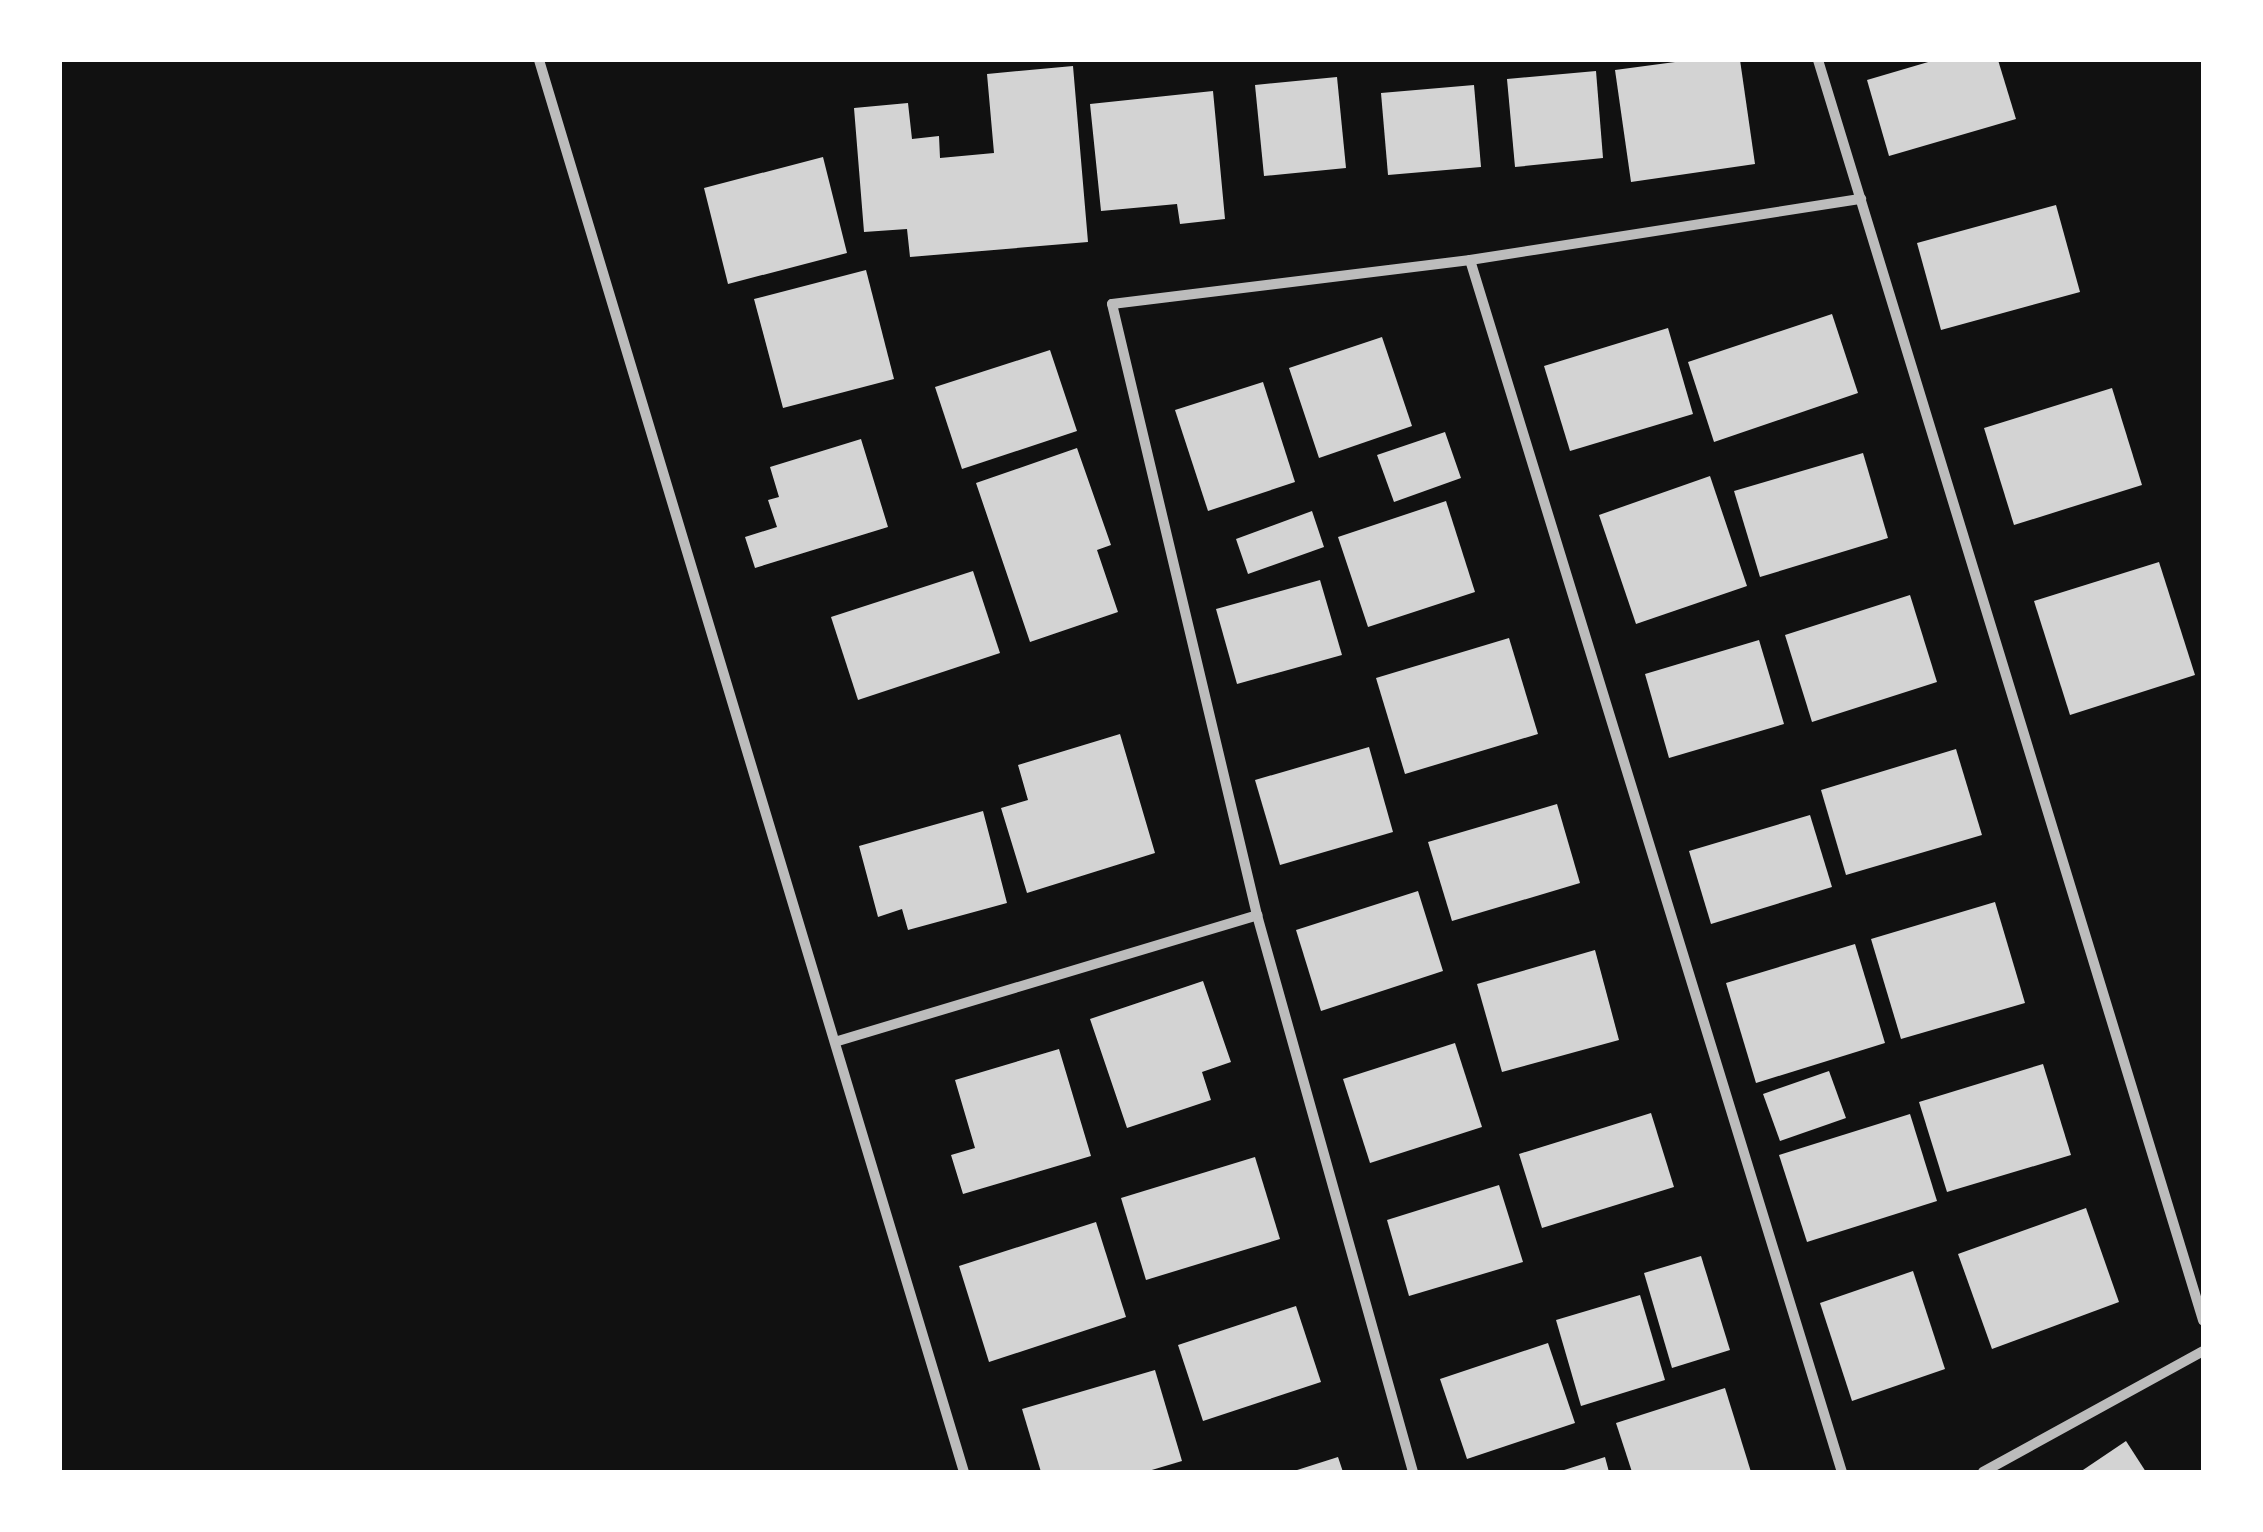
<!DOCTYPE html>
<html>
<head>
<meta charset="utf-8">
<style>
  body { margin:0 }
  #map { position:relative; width:2263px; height:1532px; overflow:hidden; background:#111; font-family:"DejaVu Sans",sans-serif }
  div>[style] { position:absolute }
  .building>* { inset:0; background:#d3d3d3 }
  .minor>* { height:10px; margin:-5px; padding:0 5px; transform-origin:5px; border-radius:5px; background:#bcbcbc }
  span { translate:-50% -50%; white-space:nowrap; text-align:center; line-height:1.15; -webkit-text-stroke:9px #fff; paint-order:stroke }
  .frame { position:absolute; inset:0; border:62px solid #fff; pointer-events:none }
</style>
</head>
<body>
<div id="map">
  <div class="building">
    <div style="clip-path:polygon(1690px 60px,1740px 60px,1755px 164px,1631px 182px,1615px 70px)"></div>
    <div style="clip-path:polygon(1935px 60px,1998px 60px,2016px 119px,1889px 156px,1867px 80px)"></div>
    <div style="clip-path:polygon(1073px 66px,1088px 242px,910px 257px,907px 229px,864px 232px,854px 108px,908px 103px,912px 139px,939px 136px,940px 158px,994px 153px,987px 74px)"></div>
    <div style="clip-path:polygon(1596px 71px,1603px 158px,1515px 167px,1507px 79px)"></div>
    <div style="clip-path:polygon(1337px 77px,1346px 168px,1264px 176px,1255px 85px)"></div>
    <div style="clip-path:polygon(1474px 85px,1481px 167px,1388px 175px,1381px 93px)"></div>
    <div style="clip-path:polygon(1213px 91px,1225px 219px,1180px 224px,1177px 204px,1101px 211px,1090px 104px)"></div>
    <div style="clip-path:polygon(823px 157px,847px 253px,728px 284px,704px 188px)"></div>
    <div style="clip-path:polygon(2056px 205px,2080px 292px,1941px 330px,1917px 243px)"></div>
    <div style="clip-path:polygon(866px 270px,894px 379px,783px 408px,754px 299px)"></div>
    <div style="clip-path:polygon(1832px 314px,1858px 393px,1714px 442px,1688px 362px)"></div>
    <div style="clip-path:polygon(1668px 328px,1693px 414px,1570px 451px,1544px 366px)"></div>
    <div style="clip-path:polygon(1382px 337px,1412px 426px,1319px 458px,1289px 368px)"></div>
    <div style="clip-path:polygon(1050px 350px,1077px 431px,962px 469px,935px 387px)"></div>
    <div style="clip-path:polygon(1263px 382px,1295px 482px,1208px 511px,1175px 410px)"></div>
    <div style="clip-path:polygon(2112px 388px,2142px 485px,2014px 525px,1984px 428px)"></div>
    <div style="clip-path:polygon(1445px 432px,1461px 478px,1394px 502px,1377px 455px)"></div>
    <div style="clip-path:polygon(861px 439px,888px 527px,755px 568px,745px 537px,777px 527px,768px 500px,779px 497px,770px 467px)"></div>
    <div style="clip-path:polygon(1077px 448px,1111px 545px,1097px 550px,1118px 612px,1030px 642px,976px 483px)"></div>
    <div style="clip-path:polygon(1863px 453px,1888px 538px,1760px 577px,1734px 491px)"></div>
    <div style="clip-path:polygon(1710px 476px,1747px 586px,1636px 624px,1599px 515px)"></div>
    <div style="clip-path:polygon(1446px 501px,1475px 592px,1368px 627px,1338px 537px)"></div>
    <div style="clip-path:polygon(1312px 511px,1324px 547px,1248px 574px,1236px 539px)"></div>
    <div style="clip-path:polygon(2159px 562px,2195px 675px,2070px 715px,2034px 601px)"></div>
    <div style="clip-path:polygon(973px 571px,1000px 653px,858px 700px,831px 617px)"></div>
    <div style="clip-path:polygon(1320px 580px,1342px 655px,1237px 684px,1216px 609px)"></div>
    <div style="clip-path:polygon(1910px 595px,1937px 682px,1812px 722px,1785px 635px)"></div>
    <div style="clip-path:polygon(1509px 638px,1538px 734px,1405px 774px,1376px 678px)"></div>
    <div style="clip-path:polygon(1759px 640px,1784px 724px,1669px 758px,1645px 674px)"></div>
    <div style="clip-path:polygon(1120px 734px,1155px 853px,1027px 893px,1001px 808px,1028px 800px,1018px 765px)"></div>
    <div style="clip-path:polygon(1369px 747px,1393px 832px,1280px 865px,1255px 780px)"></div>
    <div style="clip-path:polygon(1956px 749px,1982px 835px,1846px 875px,1821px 790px)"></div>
    <div style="clip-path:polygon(1557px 804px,1580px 883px,1452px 921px,1428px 842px)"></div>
    <div style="clip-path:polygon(983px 811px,1007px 903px,908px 930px,902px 909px,878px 917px,859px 846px)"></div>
    <div style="clip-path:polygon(1810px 815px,1832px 887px,1711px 924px,1689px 851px)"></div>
    <div style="clip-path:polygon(1418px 891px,1443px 971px,1321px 1011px,1296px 930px)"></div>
    <div style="clip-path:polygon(1995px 902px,2025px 1003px,1901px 1039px,1871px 939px)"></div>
    <div style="clip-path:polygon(1855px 944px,1885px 1043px,1756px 1083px,1726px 983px)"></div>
    <div style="clip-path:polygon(1595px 950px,1619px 1040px,1502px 1072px,1477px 984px)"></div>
    <div style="clip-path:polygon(1203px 981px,1231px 1062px,1202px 1072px,1211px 1100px,1127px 1128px,1090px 1019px)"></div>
    <div style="clip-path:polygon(1455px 1043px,1482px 1127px,1370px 1163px,1343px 1079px)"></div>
    <div style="clip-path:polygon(1059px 1049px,1091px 1156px,963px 1194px,951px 1155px,975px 1148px,955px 1080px)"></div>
    <div style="clip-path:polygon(2043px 1064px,2071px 1155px,1947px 1192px,1919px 1102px)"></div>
    <div style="clip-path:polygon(1829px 1071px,1846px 1118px,1780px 1141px,1763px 1094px)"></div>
    <div style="clip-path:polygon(1651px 1113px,1674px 1187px,1542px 1228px,1519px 1154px)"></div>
    <div style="clip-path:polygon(1910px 1114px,1937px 1201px,1807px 1242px,1779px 1155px)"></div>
    <div style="clip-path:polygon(1255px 1157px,1280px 1239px,1146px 1280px,1121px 1198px)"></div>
    <div style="clip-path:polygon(1499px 1185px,1523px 1262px,1409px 1296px,1387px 1220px)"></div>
    <div style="clip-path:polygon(2086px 1208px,2119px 1302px,1992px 1349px,1958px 1254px)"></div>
    <div style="clip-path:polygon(1096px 1222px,1126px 1317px,989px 1362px,959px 1266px)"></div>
    <div style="clip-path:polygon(1701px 1256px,1730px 1350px,1672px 1368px,1644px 1273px)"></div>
    <div style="clip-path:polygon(1913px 1271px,1945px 1369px,1852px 1401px,1820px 1303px)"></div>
    <div style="clip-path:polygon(1640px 1295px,1665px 1380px,1581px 1406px,1556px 1320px)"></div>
    <div style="clip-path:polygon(1296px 1306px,1321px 1382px,1203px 1421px,1178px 1345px)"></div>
    <div style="clip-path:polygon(1548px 1343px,1575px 1423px,1467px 1459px,1440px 1379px)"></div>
    <div style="clip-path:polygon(1155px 1370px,1182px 1461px,1145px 1472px,1041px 1472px,1022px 1409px)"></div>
    <div style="clip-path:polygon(1725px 1388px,1751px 1472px,1632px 1472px,1616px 1423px)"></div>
    <div style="clip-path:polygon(2126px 1441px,2146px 1472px,2080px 1472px)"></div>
    <div style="clip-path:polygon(1338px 1457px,1343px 1472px,1294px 1472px,1294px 1471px)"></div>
    <div style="clip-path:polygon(1605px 1457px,1609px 1472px,1561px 1472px,1561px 1471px)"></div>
  </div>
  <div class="minor">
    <div style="left:539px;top:60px;width:1475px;rotate:73.25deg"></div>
    <div style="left:1818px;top:60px;width:1318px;rotate:73.01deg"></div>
    <div style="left:1470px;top:260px;width:1268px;rotate:72.94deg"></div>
    <div style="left:838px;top:1041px;width:438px;rotate:-16.7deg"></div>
    <div style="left:1413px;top:1472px;width:578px;rotate:-105.65deg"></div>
    <div style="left:1257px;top:915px;width:628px;rotate:-103.35deg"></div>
    <div style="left:1112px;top:304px;width:361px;rotate:-7deg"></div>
    <div style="left:1470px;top:260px;width:396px;rotate:-8.9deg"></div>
    <div style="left:1983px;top:1472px;width:251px;rotate:-28.8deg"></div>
  </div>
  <div class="frame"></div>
</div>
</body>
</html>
